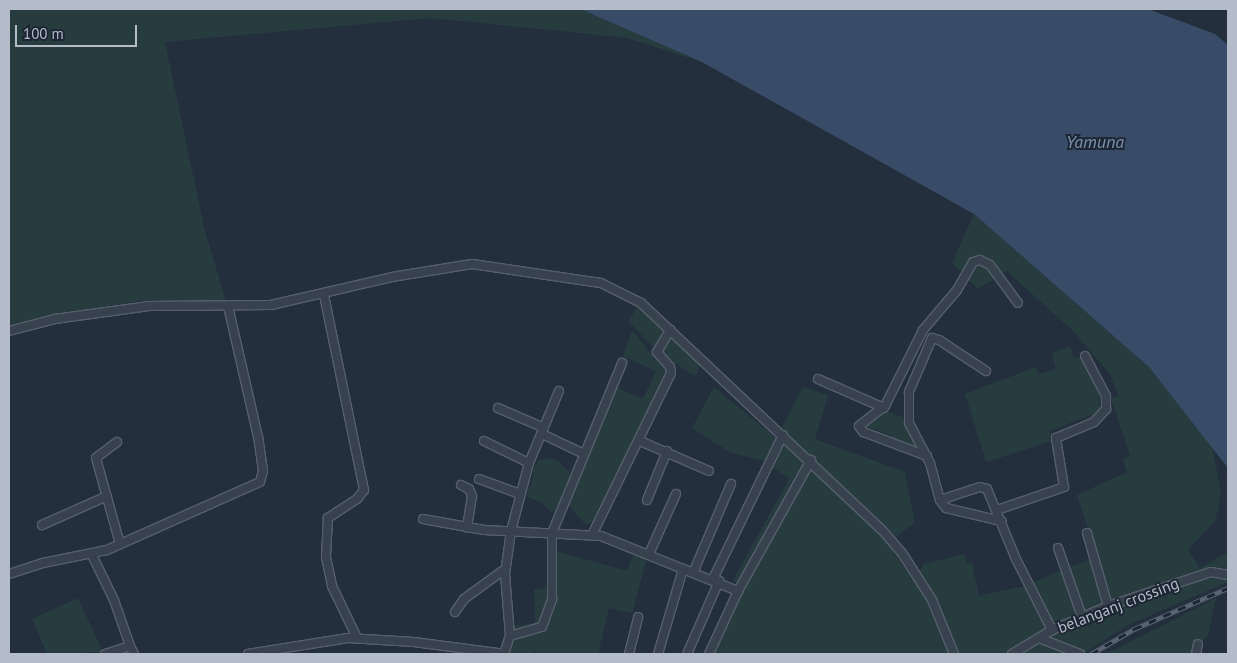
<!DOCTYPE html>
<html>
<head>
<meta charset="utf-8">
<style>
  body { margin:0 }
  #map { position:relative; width:1237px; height:663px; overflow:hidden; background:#242f3e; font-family:"PT Sans",sans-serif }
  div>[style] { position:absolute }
  .green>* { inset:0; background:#263c3f }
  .water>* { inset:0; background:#394c67 }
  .roads { filter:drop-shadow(1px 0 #565f6c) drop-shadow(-1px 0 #565f6c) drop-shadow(0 1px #565f6c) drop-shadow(0 -1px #565f6c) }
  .street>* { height:8px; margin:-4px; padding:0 4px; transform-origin:4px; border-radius:4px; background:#38414e }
  .rail>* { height:4.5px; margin-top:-2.25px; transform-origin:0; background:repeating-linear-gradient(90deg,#1d2633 0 8px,#5a6575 0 16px); box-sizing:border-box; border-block:1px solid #5a6575 }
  span { translate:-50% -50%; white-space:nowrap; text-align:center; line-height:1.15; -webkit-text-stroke:4px #1d2633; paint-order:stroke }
  .street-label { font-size:16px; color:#b4bcc9 }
  .water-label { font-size:18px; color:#7c92b1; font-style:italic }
  .frame { position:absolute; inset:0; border:10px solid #b4bcc9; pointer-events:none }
  .scale { position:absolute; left:15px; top:25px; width:122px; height:22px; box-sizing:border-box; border:2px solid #b4bcc9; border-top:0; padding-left:6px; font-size:15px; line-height:18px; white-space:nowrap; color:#b4bcc9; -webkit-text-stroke:4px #1d2633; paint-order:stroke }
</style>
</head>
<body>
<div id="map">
  <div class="green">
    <div style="clip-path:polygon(9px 9px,580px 9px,702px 62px,627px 38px,431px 18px,165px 42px,204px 227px,226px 302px,139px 301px,53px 315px,9px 326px)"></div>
    <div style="clip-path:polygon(974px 214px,1149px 367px,1212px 446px,1221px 491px,1216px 520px,1188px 550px,1200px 568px,1228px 552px,1228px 582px,1128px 625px,1083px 654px,706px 654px,738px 583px,733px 580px,789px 479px,762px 460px,731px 453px,692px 428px,714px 387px,776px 438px,803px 387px,828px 395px,815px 439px,905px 472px,915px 522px,888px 543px,913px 581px,924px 564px,964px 554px,967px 564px,972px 563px,979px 596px,1024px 586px,1097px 556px,1077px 495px,1127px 472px,1123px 459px,1130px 455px,1111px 398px,1118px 396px,1110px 374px,1073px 331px,1007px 271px,978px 289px,952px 263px)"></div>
    <div style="clip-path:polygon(638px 306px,700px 365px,695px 377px,654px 348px,628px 321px)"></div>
    <div style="clip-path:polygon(632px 330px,667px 373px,595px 521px,586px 525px,567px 504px,552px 513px,542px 503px,526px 496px,533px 479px,533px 468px,539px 460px,552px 458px,562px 464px,574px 479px,616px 387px,643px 399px,656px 371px,623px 356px)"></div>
    <div style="clip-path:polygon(1070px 346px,1074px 359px,1080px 357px,1101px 399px,1099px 412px,1050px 431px,1051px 441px,986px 462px,965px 394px,1036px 367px,1039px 374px,1056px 369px,1052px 353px)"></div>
    <div style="clip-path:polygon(886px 411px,913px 421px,924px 458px,888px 446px,890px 435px,867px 427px)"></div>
    <div style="clip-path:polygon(556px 551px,627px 571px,634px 553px,647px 558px,632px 613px,609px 608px,598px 654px,539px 654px,536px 651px,531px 654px,512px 654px,508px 650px,513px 626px,535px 623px,534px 590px,555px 586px)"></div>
    <div style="clip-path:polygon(78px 598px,103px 652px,47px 654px,32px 619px)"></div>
    <div style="clip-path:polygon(1216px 598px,1208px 637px,1194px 644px,1192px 654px,1106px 654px)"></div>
  </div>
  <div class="water">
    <div style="clip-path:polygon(580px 9px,1148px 9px,1215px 34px,1228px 45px,1228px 468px,1149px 367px,974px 214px,702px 62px)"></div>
  </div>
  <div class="roads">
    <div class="street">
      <div style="left:324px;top:295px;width:199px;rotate:78.4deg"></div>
      <div style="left:364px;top:490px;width:11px;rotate:128deg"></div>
      <div style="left:357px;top:499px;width:35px;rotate:147deg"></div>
      <div style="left:328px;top:518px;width:39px;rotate:93deg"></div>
      <div style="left:326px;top:557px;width:30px;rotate:78deg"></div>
      <div style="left:332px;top:586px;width:58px;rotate:64.3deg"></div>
      <div style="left:9px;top:331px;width:48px;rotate:-14.6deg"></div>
      <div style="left:55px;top:319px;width:95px;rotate:-7.9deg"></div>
      <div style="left:149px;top:306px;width:122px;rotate:-0.5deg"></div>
      <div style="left:271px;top:305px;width:124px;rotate:-13deg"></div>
      <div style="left:392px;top:277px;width:81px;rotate:-9.2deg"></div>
      <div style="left:472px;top:264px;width:130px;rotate:8.4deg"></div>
      <div style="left:601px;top:283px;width:45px;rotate:26.6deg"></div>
      <div style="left:641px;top:303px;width:331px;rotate:43.3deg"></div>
      <div style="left:882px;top:530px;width:30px;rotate:49deg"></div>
      <div style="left:902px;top:553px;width:56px;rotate:57.4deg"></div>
      <div style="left:932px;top:600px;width:58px;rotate:67.8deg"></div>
      <div style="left:986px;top:371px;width:56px;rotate:-146.6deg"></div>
      <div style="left:939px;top:340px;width:7px;rotate:-164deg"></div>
      <div style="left:932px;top:338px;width:59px;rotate:113.1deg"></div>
      <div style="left:909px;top:392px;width:31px;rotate:90deg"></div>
      <div style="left:909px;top:423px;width:45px;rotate:62.3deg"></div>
      <div style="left:930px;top:463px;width:38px;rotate:75deg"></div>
      <div style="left:940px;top:500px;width:42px;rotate:-18deg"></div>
      <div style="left:980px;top:487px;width:7px;rotate:16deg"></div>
      <div style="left:987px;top:489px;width:76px;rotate:67.5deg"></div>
      <div style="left:1016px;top:559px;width:80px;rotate:63.1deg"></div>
      <div style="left:818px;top:379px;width:72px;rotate:23.7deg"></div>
      <div style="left:498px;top:408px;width:50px;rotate:23.5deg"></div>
      <div style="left:542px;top:434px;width:47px;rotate:25.5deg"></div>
      <div style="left:484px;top:441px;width:50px;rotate:26.1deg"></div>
      <div style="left:640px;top:441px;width:75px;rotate:23.5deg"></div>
      <div style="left:117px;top:442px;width:26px;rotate:143deg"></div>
      <div style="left:96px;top:458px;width:89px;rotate:74.4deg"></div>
      <div style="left:927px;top:456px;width:68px;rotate:-159.4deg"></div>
      <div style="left:863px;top:432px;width:7px;rotate:-124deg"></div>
      <div style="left:859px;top:426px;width:33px;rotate:-38deg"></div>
      <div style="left:885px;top:406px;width:85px;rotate:-63.4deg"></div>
      <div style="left:923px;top:330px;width:52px;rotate:-49.6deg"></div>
      <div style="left:957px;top:290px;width:32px;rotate:-60deg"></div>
      <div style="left:973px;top:262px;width:7px;rotate:-16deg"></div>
      <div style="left:980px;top:260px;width:11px;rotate:27deg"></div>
      <div style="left:990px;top:265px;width:47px;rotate:53.6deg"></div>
      <div style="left:479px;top:479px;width:44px;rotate:20.1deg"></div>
      <div style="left:461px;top:485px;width:9px;rotate:27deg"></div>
      <div style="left:469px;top:489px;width:8px;rotate:67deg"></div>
      <div style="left:472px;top:496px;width:32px;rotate:99deg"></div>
      <div style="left:647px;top:500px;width:53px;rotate:-67.8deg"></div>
      <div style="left:940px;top:500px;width:10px;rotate:53deg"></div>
      <div style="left:946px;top:508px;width:57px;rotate:13.3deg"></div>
      <div style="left:997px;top:510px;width:71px;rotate:-18.9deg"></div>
      <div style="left:1064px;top:487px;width:50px;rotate:-99.3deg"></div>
      <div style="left:1056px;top:438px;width:41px;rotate:-22.8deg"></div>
      <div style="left:1094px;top:422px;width:18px;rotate:-47deg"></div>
      <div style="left:1106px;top:409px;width:13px;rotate:-90deg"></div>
      <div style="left:1106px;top:396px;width:45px;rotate:-117.7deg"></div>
      <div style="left:423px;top:519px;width:62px;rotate:10.2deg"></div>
      <div style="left:484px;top:530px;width:117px;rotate:2.9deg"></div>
      <div style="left:601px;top:536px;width:148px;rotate:21.9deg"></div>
      <div style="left:42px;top:525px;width:71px;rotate:-24deg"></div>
      <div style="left:1087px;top:533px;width:76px;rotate:74deg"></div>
      <div style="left:592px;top:535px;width:180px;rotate:-64deg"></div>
      <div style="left:671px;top:373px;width:6px;rotate:-99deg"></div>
      <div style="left:670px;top:367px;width:20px;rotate:-131deg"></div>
      <div style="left:657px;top:352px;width:26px;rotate:-59deg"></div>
      <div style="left:1058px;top:548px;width:73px;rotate:70.8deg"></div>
      <div style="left:649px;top:554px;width:66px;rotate:-65.8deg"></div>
      <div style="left:92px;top:555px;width:50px;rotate:63.9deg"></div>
      <div style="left:114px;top:600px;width:49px;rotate:70.8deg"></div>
      <div style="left:693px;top:573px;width:97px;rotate:-66.9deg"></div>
      <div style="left:9px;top:574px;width:36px;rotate:-18deg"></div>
      <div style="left:43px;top:563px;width:65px;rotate:-11.5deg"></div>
      <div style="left:107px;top:550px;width:167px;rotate:-24deg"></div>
      <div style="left:260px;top:482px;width:11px;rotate:-75deg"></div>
      <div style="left:263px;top:471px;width:34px;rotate:-98deg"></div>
      <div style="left:258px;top:437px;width:134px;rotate:-102.9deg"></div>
      <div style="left:713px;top:579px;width:160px;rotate:-64.1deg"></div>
      <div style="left:455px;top:612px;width:16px;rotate:-55deg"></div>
      <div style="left:464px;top:599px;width:51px;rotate:-36.2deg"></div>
      <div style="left:510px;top:636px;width:33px;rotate:-16deg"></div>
      <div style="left:542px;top:627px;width:30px;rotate:-70deg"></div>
      <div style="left:552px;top:599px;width:66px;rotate:-90deg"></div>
      <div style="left:552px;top:533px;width:184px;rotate:-67.6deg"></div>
      <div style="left:1039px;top:638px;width:44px;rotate:21.3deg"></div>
      <div style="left:105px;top:654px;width:26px;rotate:-18deg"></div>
      <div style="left:130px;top:646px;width:9px;rotate:63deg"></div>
      <div style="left:248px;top:654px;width:101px;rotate:-9.1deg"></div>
      <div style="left:348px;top:638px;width:66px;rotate:3.5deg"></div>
      <div style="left:414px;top:642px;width:92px;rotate:7.5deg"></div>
      <div style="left:504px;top:654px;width:19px;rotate:-72deg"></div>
      <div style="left:510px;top:636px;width:62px;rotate:-94.6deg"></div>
      <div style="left:505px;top:574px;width:43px;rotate:-82.1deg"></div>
      <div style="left:511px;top:531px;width:70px;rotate:-75.2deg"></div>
      <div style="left:529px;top:463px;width:78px;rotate:-67.4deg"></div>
      <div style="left:629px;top:654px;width:38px;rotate:-76deg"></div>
      <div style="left:658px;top:654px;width:89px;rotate:-73.6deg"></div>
      <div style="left:687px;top:654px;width:80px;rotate:-66.3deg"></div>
      <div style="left:709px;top:654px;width:69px;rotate:-65.3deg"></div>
      <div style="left:738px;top:591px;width:150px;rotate:-60.9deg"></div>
      <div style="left:1012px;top:654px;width:47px;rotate:-31deg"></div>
      <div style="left:1052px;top:630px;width:61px;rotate:-23.2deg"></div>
      <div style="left:1108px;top:606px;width:108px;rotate:-18.3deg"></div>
      <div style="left:1211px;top:572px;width:17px;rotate:10deg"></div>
      <div style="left:1196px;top:654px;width:10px;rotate:-79deg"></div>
    </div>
  </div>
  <div class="rail">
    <div style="left:1091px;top:654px;width:50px;rotate:-30.2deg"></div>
    <div style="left:1134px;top:629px;width:103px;rotate:-23.6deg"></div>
  </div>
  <div class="street-label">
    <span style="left:1118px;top:605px;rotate:-21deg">belanganj crossing</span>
  </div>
  <div class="water-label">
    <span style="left:1095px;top:142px">Yamuna</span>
  </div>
  <div class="frame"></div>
  <div class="scale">100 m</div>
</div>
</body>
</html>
